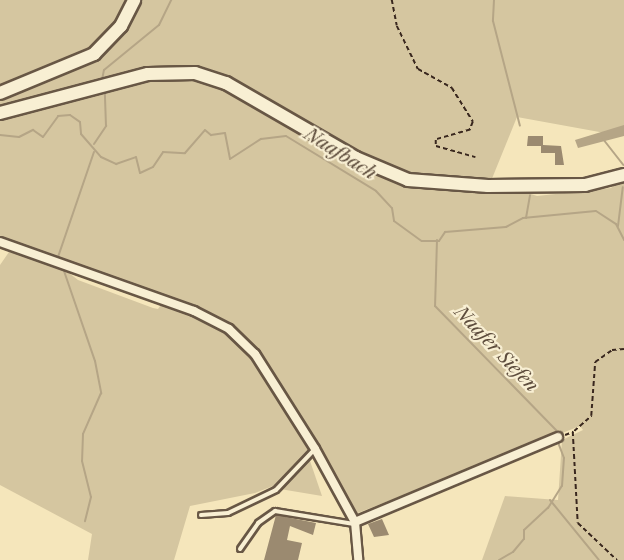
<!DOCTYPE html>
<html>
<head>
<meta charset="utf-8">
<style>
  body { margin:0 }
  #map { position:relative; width:624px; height:560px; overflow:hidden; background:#f5e6bb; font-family:"Libre Caslon Text",serif }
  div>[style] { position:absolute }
  .green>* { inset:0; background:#d5c6a0 }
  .water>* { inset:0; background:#b5a586 }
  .stream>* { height:2px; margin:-1px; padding:0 1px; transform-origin:1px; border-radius:1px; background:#b5a586 }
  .building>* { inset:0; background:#9b8a70 }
  .path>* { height:1.5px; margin-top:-0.75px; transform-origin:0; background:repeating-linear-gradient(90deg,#39271e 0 4.5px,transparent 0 7.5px) }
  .roads { filter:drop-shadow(2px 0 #685745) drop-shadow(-2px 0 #685745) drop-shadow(0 2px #685745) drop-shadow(0 -2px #685745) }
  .lane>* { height:4px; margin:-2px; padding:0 2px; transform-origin:2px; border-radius:2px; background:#f8efd3 }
  .street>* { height:8px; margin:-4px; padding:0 4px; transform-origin:4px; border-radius:4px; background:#f8efd3 }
  .secondary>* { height:12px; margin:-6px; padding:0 6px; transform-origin:6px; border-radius:6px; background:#f8efd3 }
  span { translate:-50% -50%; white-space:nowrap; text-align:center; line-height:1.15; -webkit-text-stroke:4.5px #f8efd3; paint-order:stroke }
  .water-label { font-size:18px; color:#5e4d3d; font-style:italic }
</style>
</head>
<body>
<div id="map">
  <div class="green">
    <div style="clip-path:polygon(0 0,624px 0,624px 129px,605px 133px,517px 117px,491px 181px,537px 196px,611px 188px,624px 176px,624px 560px,482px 560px,505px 496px,558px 500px,562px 440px,583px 430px,580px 426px,355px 514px,269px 369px,227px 324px,0 240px)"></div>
    <div style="clip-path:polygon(9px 252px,60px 266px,78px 280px,153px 308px,158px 309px,163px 302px,228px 331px,251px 354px,313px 450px,278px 484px,255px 493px,190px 506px,174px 560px,88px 560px,92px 534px,0 485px,0 265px)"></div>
    <div style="clip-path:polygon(309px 458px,322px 496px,280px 489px)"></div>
  </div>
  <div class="water">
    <div style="clip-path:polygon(624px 125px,624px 136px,578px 148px,575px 140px)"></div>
  </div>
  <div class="stream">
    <div style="left:494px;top:0;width:21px;rotate:93deg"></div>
    <div style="left:493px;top:21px;width:108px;rotate:75.6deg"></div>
    <div style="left:102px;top:80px;width:10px;rotate:-79deg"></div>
    <div style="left:104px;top:70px;width:71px;rotate:-39.3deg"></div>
    <div style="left:159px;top:25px;width:28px;rotate:-64deg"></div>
    <div style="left:0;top:135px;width:19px;rotate:6deg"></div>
    <div style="left:19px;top:137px;width:16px;rotate:-27deg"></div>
    <div style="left:33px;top:130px;width:12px;rotate:35deg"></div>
    <div style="left:43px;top:137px;width:26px;rotate:-54deg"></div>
    <div style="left:58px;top:116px;width:12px;rotate:-5deg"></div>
    <div style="left:70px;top:115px;width:12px;rotate:35deg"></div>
    <div style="left:80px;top:122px;width:12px;rotate:85deg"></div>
    <div style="left:81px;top:134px;width:30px;rotate:49deg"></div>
    <div style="left:101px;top:157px;width:17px;rotate:25deg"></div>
    <div style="left:116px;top:164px;width:21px;rotate:-19deg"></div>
    <div style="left:136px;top:157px;width:16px;rotate:76deg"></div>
    <div style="left:140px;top:173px;width:14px;rotate:-25deg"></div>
    <div style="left:153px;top:167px;width:18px;rotate:-56deg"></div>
    <div style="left:163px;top:152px;width:22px;rotate:3deg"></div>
    <div style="left:185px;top:153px;width:30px;rotate:-49deg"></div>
    <div style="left:205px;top:130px;width:8px;rotate:40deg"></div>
    <div style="left:211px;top:135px;width:14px;rotate:-8deg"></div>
    <div style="left:225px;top:133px;width:26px;rotate:79deg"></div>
    <div style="left:230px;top:159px;width:37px;rotate:-33deg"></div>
    <div style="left:261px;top:139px;width:25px;rotate:-7deg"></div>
    <div style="left:286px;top:136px;width:105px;rotate:31.4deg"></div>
    <div style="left:376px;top:191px;width:23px;rotate:47deg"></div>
    <div style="left:392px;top:208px;width:13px;rotate:81deg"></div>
    <div style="left:394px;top:221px;width:34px;rotate:36deg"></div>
    <div style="left:422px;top:241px;width:17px"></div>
    <div style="left:439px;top:241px;width:11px;rotate:-56deg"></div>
    <div style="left:445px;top:232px;width:61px;rotate:-4.7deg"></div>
    <div style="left:506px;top:227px;width:19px;rotate:-28deg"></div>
    <div style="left:523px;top:218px;width:73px;rotate:-5.5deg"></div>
    <div style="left:596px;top:211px;width:24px;rotate:33deg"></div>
    <div style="left:616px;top:224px;width:18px;rotate:63deg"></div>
    <div style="left:603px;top:139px;width:33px;rotate:52deg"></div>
    <div style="left:94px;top:144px;width:22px;rotate:-56deg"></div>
    <div style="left:106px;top:126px;width:33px;rotate:-92deg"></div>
    <div style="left:526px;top:218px;width:23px;rotate:-80deg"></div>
    <div style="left:618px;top:226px;width:39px;rotate:-83deg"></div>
    <div style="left:437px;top:240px;width:66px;rotate:91.7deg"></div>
    <div style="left:435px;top:306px;width:176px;rotate:45.7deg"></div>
    <div style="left:58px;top:257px;width:111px;rotate:-71.1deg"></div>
    <div style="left:64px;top:271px;width:95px;rotate:71deg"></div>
    <div style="left:95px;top:361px;width:33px;rotate:79deg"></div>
    <div style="left:101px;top:393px;width:45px;rotate:113.7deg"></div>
    <div style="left:83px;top:434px;width:27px;rotate:92deg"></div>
    <div style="left:82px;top:461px;width:37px;rotate:76deg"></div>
    <div style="left:91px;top:497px;width:25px;rotate:104deg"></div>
    <div style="left:550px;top:500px;width:77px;rotate:50.8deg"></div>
    <div style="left:499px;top:560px;width:16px;rotate:-30deg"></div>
    <div style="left:513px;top:552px;width:17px;rotate:-50deg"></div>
    <div style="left:524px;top:539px;width:9px;rotate:-90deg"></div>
    <div style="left:524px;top:530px;width:33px;rotate:-43deg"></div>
    <div style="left:548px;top:508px;width:26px;rotate:-58deg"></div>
    <div style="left:562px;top:486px;width:28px;rotate:-86deg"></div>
    <div style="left:564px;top:458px;width:17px;rotate:-111deg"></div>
  </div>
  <div class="building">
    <div style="clip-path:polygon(528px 136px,543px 136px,543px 145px,561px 146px,564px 165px,555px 165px,555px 153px,541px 153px,541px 146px,527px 146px)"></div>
    <div style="clip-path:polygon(276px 515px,316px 523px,313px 535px,290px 526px,287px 540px,302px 543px,298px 560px,264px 560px)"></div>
    <div style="clip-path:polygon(382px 519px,389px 535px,374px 537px,368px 524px)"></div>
  </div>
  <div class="path">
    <div style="left:392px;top:0;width:26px;rotate:79deg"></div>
    <div style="left:397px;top:26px;width:48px;rotate:64deg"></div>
    <div style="left:418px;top:69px;width:39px;rotate:29deg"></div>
    <div style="left:452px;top:88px;width:40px;rotate:58deg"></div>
    <div style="left:473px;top:122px;width:9px;rotate:111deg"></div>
    <div style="left:470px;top:130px;width:35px;rotate:164deg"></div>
    <div style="left:436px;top:140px;width:6px;rotate:90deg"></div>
    <div style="left:436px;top:146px;width:41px;rotate:15.8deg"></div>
    <div style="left:574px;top:431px;width:23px;rotate:-41deg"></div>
    <div style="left:591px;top:416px;width:54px;rotate:-85.8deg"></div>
    <div style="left:595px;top:362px;width:21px;rotate:-35deg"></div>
    <div style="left:612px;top:350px;width:12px;rotate:-5deg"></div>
    <div style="left:565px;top:435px;width:9px;rotate:-21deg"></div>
    <div style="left:573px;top:432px;width:91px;rotate:86.9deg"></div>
    <div style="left:578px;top:523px;width:54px;rotate:43.5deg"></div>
  </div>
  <div class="roads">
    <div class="lane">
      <div style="left:201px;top:515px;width:27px;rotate:-4deg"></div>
      <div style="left:228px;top:513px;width:53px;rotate:-25.6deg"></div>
      <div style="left:276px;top:490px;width:55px;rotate:-46.5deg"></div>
      <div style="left:240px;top:549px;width:32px;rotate:-55deg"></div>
      <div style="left:258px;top:523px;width:21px;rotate:-35deg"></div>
      <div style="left:275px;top:511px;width:80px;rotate:9.3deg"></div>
    </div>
    <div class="street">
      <div style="left:0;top:242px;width:206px;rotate:19.6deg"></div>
      <div style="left:194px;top:311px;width:39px;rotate:27deg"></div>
      <div style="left:229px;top:329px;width:36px;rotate:44deg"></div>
      <div style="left:255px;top:354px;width:112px;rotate:57.7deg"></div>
      <div style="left:315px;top:449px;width:83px;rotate:61.3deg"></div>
      <div style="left:355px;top:522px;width:38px;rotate:85deg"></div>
      <div style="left:355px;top:522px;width:220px;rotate:-22.7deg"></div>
    </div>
    <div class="secondary">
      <div style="left:0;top:93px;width:102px;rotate:-22.5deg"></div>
      <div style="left:94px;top:54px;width:39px;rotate:-46deg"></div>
      <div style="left:121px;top:26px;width:29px;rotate:-63deg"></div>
      <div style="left:0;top:113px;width:153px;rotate:-14.8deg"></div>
      <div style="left:148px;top:74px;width:47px;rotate:-1.2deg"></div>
      <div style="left:195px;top:73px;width:33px;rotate:18deg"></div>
      <div style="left:226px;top:83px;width:150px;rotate:30deg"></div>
      <div style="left:356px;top:158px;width:56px;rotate:22.9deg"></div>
      <div style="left:408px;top:180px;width:80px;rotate:4.3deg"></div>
      <div style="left:488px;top:186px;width:97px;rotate:-0.6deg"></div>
      <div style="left:585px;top:185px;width:40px;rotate:-14.4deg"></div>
    </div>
  </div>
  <div class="water-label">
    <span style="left:340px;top:154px;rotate:32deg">Naafbach</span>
    <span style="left:496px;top:349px;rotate:46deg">Naafer Siefen</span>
  </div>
</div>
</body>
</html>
